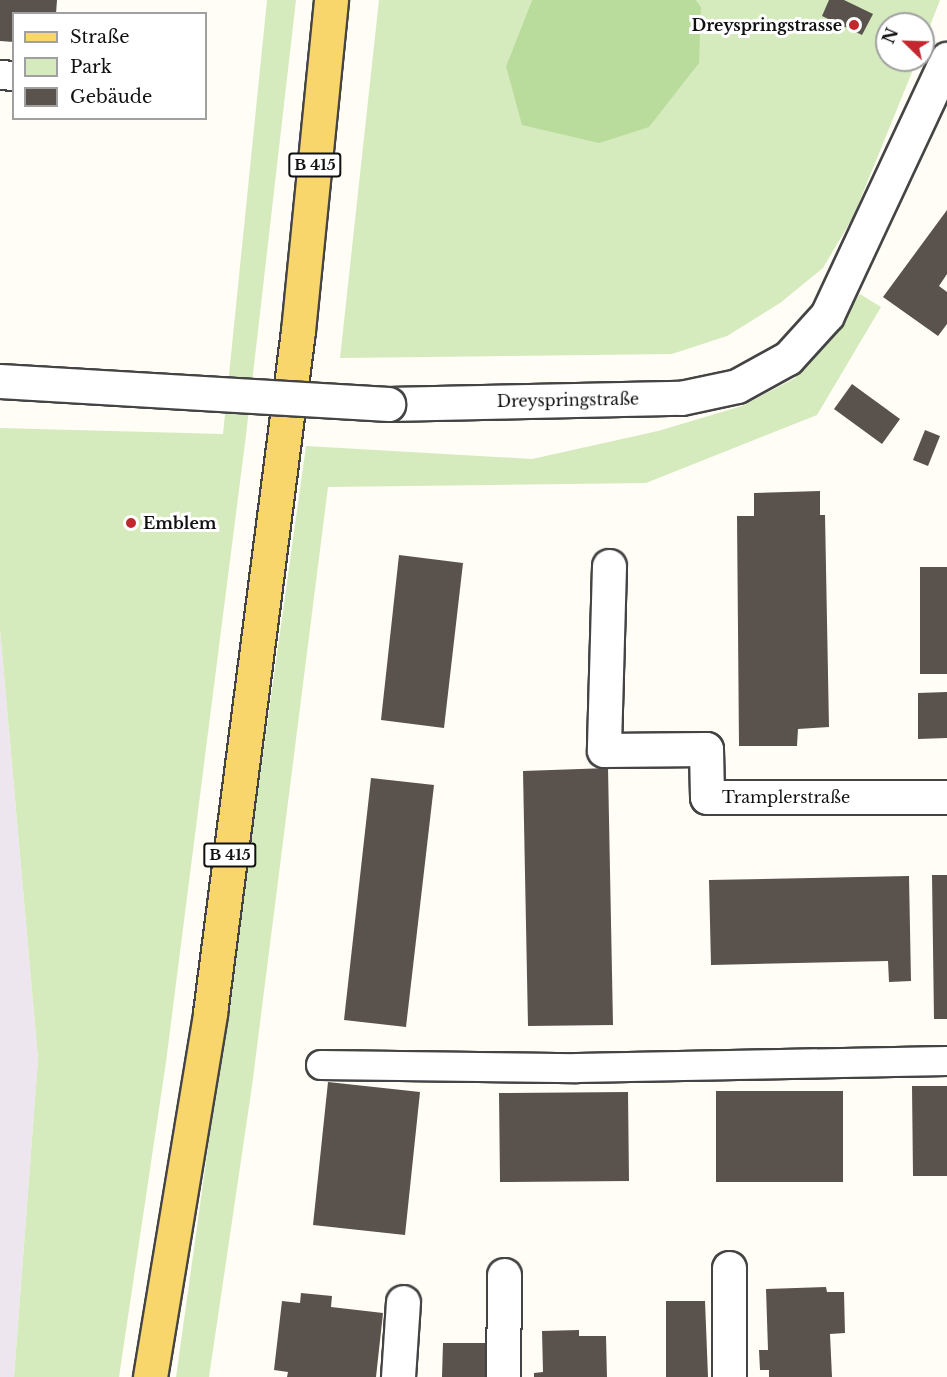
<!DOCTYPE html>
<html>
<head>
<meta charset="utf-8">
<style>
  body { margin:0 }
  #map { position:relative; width:947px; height:1377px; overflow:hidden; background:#fffdf5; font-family:"Libre Baskerville",serif }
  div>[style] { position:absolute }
  .industrial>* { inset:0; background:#eee6ef }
  .green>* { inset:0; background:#d5ebbd }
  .forest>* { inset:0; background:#b9dc9c }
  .building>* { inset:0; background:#5a524d }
  .roads { filter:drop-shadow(2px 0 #444) drop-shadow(-2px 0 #444) drop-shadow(0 2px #444) drop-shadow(0 -2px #444) }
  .lane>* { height:28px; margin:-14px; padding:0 14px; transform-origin:14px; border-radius:14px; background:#fff }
  .street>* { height:33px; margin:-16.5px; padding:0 16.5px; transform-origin:16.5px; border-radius:16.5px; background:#fff }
  .primary>* { height:33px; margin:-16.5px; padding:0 16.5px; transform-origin:16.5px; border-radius:16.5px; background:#f9d66b }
  .bridges { filter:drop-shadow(2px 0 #444) drop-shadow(-2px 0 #444) drop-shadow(0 2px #444) drop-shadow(0 -2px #444) }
  .street-bridge>* { height:33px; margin:-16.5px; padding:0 16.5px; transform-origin:16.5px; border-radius:16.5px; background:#fff }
  .dots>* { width:16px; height:16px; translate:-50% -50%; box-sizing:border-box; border:3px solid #fff; border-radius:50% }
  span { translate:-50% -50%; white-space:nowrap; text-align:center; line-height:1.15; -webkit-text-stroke:6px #fff; paint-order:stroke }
  .shield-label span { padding:2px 4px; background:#fff; border:2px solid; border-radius:4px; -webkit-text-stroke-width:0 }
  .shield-label { font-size:15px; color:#111; font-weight:700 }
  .poi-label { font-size:16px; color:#111; font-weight:700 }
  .right { translate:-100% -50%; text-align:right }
  .left { translate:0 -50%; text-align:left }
  .street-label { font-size:16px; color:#111 }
  .legend { position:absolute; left:12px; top:12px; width:195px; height:108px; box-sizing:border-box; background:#fff; border:2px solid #a0a0a0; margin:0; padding:8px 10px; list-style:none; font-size:18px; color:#111 }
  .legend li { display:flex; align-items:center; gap:12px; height:30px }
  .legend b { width:30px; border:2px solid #a0a0a0 }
  .north { position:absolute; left:875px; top:12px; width:60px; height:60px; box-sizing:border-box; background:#fff; border:2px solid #a0a0a0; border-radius:50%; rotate:293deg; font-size:16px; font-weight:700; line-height:24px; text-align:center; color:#111 }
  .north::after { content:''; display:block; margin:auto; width:21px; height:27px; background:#c4262e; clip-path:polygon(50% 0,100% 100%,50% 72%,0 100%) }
</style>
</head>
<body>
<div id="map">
  <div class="industrial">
    <div style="clip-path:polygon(0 629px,38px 1059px,14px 1377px,0 1377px)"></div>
  </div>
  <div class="green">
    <div style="clip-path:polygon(267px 0,296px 0,246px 435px,166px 1062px,119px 1377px,14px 1377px,38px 1059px,0 629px,0 428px,223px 434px)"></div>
    <div style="clip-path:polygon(379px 0,532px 0,506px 66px,701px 7px,696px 0,940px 0,923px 44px,923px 24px,887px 24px,887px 60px,917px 60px,853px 217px,823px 268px,780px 303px,727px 336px,672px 354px,340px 358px)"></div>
    <div style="clip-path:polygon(860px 294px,881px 307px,817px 415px,646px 483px,328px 487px,252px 1086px,209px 1377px,176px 1377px,306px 446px,532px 459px,658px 431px,742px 406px,795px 378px)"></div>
  </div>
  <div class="forest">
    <div style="clip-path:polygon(532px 0,696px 0,701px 7px,699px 63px,649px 127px,599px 143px,522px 125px,506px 66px)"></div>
  </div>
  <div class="building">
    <div style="clip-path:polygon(0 0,57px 0,56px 14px,14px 14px,14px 42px,0 41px)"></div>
    <div style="clip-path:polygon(829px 0,844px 0,873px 14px,862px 35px,822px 16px)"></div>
    <div style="clip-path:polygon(947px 210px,947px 274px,939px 286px,947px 292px,947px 324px,938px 336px,883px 297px)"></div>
    <div style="clip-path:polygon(852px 384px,900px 419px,882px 444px,834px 409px)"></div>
    <div style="clip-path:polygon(925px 430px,940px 436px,928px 466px,913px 460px)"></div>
    <div style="clip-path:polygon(820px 491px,820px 515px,825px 515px,829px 727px,798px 729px,797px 746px,739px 746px,737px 516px,754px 516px,754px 493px)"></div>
    <div style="clip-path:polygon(399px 555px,463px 563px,444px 728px,381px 720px)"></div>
    <div style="clip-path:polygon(920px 567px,947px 567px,947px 674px,920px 674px)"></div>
    <div style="clip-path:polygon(947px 692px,947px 738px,918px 739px,918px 693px)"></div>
    <div style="clip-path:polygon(608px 768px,613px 1025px,528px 1026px,523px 771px)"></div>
    <div style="clip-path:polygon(371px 778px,434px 785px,406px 1027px,344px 1020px)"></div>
    <div style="clip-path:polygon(932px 875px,947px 875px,947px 1019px,934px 1019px)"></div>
    <div style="clip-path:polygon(909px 876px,911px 981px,889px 982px,888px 961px,711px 965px,709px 880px)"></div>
    <div style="clip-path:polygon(328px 1082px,420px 1092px,405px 1235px,313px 1225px)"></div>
    <div style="clip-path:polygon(912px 1086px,947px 1086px,947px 1176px,913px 1176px)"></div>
    <div style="clip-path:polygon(716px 1091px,843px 1091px,843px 1182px,716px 1182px)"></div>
    <div style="clip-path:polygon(628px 1092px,629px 1181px,500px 1182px,499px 1093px)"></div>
    <div style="clip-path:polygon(826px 1287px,827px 1292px,844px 1292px,845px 1333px,830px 1334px,832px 1377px,769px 1377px,769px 1370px,760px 1370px,759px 1350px,768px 1350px,766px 1289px)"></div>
    <div style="clip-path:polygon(301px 1293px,332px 1296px,331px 1307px,383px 1313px,376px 1377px,287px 1377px,288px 1372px,274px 1370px,282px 1301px,300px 1303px)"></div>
    <div style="clip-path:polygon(666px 1301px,705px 1301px,708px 1377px,666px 1377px)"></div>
    <div style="clip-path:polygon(579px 1330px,579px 1336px,606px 1336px,607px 1377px,534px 1377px,534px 1373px,543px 1372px,542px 1331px)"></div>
    <div style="clip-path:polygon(443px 1343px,485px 1343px,485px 1377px,442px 1377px)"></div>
  </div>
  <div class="roads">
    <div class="lane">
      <div style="left:0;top:75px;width:14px;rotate:4deg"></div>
      <div style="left:321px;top:1065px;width:256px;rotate:0.7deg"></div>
      <div style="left:577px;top:1068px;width:370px;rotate:-1.1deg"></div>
    </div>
    <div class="street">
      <div style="left:388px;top:404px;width:293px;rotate:-1.2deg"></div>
      <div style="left:681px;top:398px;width:57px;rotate:-12.1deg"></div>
      <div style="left:737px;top:386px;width:58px;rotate:-28.8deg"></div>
      <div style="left:788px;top:358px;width:58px;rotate:-47.8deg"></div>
      <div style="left:827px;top:315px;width:283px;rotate:-64.9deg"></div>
      <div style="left:609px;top:566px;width:184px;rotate:91.6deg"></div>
      <div style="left:604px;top:750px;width:102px;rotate:-0.6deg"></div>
      <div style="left:706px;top:749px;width:48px;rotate:88.8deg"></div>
      <div style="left:707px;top:797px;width:240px"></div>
      <div style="left:729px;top:1268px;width:109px;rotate:90deg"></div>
      <div style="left:398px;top:1377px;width:75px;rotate:-86.2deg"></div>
      <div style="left:503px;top:1377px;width:102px;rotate:-89.4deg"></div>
    </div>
    <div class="primary">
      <div style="left:150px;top:1377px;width:369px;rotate:-80.6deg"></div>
      <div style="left:210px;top:1013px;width:688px;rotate:-82.65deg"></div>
      <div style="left:298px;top:331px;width:333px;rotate:-84.3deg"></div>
    </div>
  </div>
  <div class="bridges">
    <div class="street-bridge">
      <div style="left:0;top:381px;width:389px;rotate:3.4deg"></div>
    </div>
  </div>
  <div class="dots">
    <div style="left:854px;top:25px;background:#c4262e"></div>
    <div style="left:131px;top:523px;background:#c4262e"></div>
  </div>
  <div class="shield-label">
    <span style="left:315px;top:165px">B 415</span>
    <span style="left:230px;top:855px">B 415</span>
  </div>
  <div class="poi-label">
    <span class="right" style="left:842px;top:25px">Dreyspringstrasse</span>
    <span class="left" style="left:143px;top:523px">Emblem</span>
  </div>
  <div class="street-label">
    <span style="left:568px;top:400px;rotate:-1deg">Dreyspringstraße</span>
    <span style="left:786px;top:797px">Tramplerstraße</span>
  </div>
  <ul class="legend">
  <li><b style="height:8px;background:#f9d66b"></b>Straße</li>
  <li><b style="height:16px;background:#d5ebbd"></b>Park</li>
  <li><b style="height:16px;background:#5a524d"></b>Gebäude</li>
  </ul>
  <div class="north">N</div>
</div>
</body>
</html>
